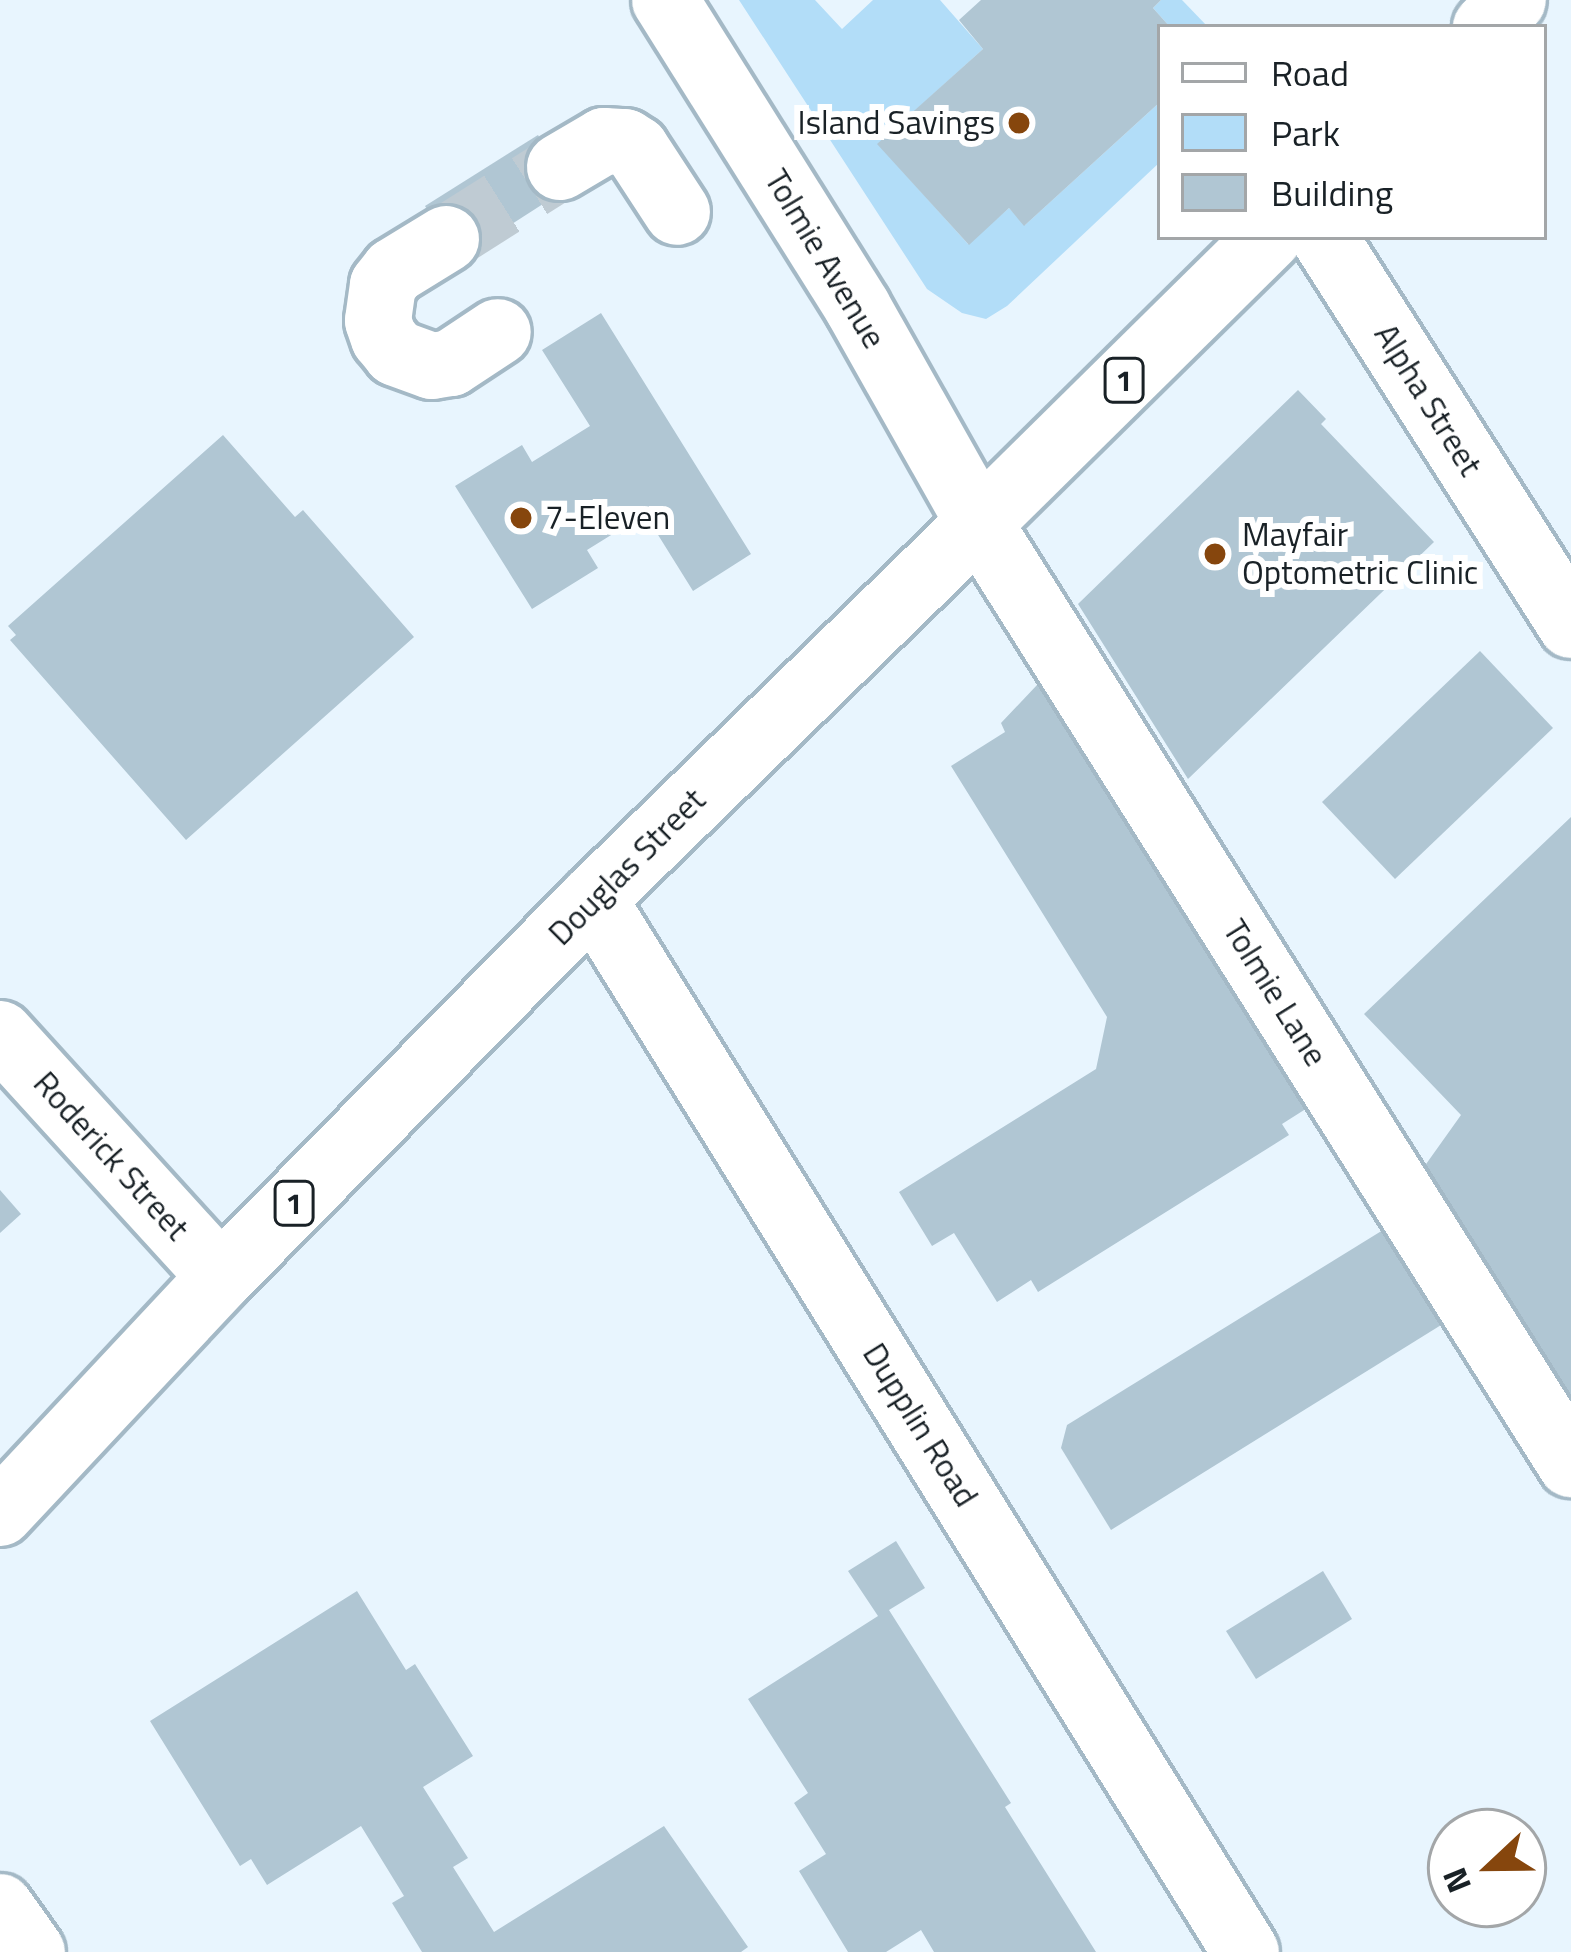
<!DOCTYPE html>
<html>
<head>
<meta charset="utf-8">
<style>
  body { margin:0 }
  #map { position:relative; width:1571px; height:1952px; overflow:hidden; background:#e8f5fe; font-family:"Titillium Web",sans-serif }
  div>[style] { position:absolute }
  .green>* { inset:0; background:#b2ddf8 }
  .building>* { inset:0; background:#b0c6d3 }
  .minor-tunnel>* { height:66px; margin-top:-33px; transform-origin:0; background:repeating-linear-gradient(90deg,#bfcbd3 0 66px,transparent 0 99px) }
  .roads { filter:drop-shadow(3px 0 #a4b9c6) drop-shadow(-3px 0 #a4b9c6) drop-shadow(0 3px #a4b9c6) drop-shadow(0 -3px #a4b9c6) }
  .minor>* { height:66px; margin:-33px; padding:0 33px; transform-origin:33px; border-radius:33px; background:#fff }
  .major>* { height:66px; margin:-33px; padding:0 33px; transform-origin:33px; border-radius:33px; background:#fff }
  .highway>* { height:66px; margin:-33px; padding:0 33px; transform-origin:33px; border-radius:33px; background:#fff }
  .dots>* { width:33px; height:33px; translate:-50% -50%; box-sizing:border-box; border:6px solid #fff; border-radius:50% }
  span { translate:-50% -50%; white-space:nowrap; text-align:center; line-height:1.15; -webkit-text-stroke:12px #fff; paint-order:stroke }
  .shield-label span { padding:3px 9px; background:#fff; border:3px solid; border-radius:9px; -webkit-text-stroke-width:0 }
  .shield-label { font-size:30px; color:#192126; font-weight:700 }
  .poi-label { font-size:33px; color:#192126 }
  .right { translate:-100% -50%; text-align:right }
  .left { translate:0 -50%; text-align:left }
  .street-label { font-size:33px; color:#192126 }
  .legend { position:absolute; left:1157px; top:24px; width:390px; height:216px; box-sizing:border-box; background:#fff; border:3px solid #a3a6a8; margin:0; padding:15px 21px; list-style:none; font-size:36px; color:#192126 }
  .legend li { display:flex; align-items:center; gap:24px; height:60px }
  .legend b { width:60px; border:3px solid #a3a6a8 }
  .north { position:absolute; left:1427px; top:1808px; width:120px; height:120px; box-sizing:border-box; background:#fff; border:3px solid #a3a6a8; border-radius:50%; rotate:248deg; font-size:33px; font-weight:700; line-height:48px; text-align:center; color:#192126 }
  .north::after { content:''; display:block; margin:auto; width:42px; height:54px; background:#86460d; clip-path:polygon(50% 0,100% 100%,50% 72%,0 100%) }
</style>
</head>
<body>
<div id="map">
  <div class="green">
    <div style="clip-path:polygon(739px 0,815px 0,842px 29px,873px 0,940px 0,983px 49px,878px 144px,968px 244px,1009px 208px,1025px 225px,1160px 102px,1160px 162px,1007px 306px,986px 319px,962px 313px,927px 289px)"></div>
    <div style="clip-path:polygon(1161px 0,1182px 0,1208px 27px,1170px 27px,1153px 8px)"></div>
  </div>
  <div class="building">
    <div style="clip-path:polygon(981px 0,1161px 0,1153px 8px,1170px 27px,1160px 27px,1160px 102px,1024px 226px,1009px 208px,969px 245px,877px 144px,983px 49px,959px 20px)"></div>
    <div style="clip-path:polygon(538px 135px,571px 186px,459px 258px,425px 206px)"></div>
    <div style="clip-path:polygon(601px 313px,751px 554px,693px 591px,645px 514px,587px 550px,598px 568px,532px 609px,455px 486px,522px 445px,532px 462px,590px 426px,542px 350px)"></div>
    <div style="clip-path:polygon(1298px 390px,1326px 419px,1321px 424px,1434px 542px,1188px 779px,1078px 604px)"></div>
    <div style="clip-path:polygon(223px 435px,295px 517px,303px 510px,414px 637px,186px 840px,10px 640px,16px 635px,8px 626px)"></div>
    <div style="clip-path:polygon(1480px 651px,1553px 728px,1395px 879px,1322px 802px)"></div>
    <div style="clip-path:polygon(1054px 667px,1323px 1098px,1282px 1124px,1289px 1135px,1038px 1292px,1031px 1280px,997px 1302px,954px 1233px,932px 1246px,899px 1192px,1096px 1069px,1107px 1017px,951px 766px,1005px 732px,1001px 723px)"></div>
    <div style="clip-path:polygon(1571px 817px,1571px 1410px,1419px 1174px,1461px 1115px,1364px 1014px)"></div>
    <div style="clip-path:polygon(0 1190px,21px 1214px,0 1233px)"></div>
    <div style="clip-path:polygon(1396px 1222px,1454px 1317px,1111px 1530px,1061px 1448px,1067px 1425px)"></div>
    <div style="clip-path:polygon(896px 1541px,925px 1588px,889px 1610px,1011px 1803px,1005px 1807px,1096px 1952px,934px 1952px,921px 1930px,886px 1952px,848px 1952px,799px 1871px,826px 1854px,794px 1803px,808px 1793px,748px 1699px,878px 1616px,848px 1571px)"></div>
    <div style="clip-path:polygon(1323px 1571px,1352px 1619px,1256px 1679px,1226px 1631px)"></div>
    <div style="clip-path:polygon(357px 1591px,406px 1670px,415px 1664px,473px 1756px,423px 1787px,468px 1858px,453px 1867px,494px 1932px,664px 1826px,748px 1947px,741px 1952px,422px 1952px,392px 1903px,404px 1896px,361px 1826px,267px 1885px,251px 1859px,240px 1866px,150px 1721px)"></div>
  </div>
  <div class="minor-tunnel">
    <div style="left:446px;top:239px;width:135px;rotate:-32.3deg"></div>
  </div>
  <div class="roads">
    <div class="minor">
      <div style="left:665px;top:0;width:363px;rotate:57.9deg"></div>
      <div style="left:858px;top:308px;width:247px;rotate:60.6deg"></div>
      <div style="left:979px;top:523px;width:1112px;rotate:57.83deg"></div>
      <div style="left:560px;top:167px;width:51px;rotate:-30.6deg"></div>
      <div style="left:604px;top:141px;width:21px;rotate:3deg"></div>
      <div style="left:625px;top:142px;width:13px;rotate:32deg"></div>
      <div style="left:636px;top:149px;width:75px;rotate:56.9deg"></div>
      <div style="left:1324px;top:237px;width:460px;rotate:57.5deg"></div>
      <div style="left:446px;top:239px;width:61px;rotate:148.4deg"></div>
      <div style="left:394px;top:271px;width:18px;rotate:128deg"></div>
      <div style="left:383px;top:285px;width:36px;rotate:98deg"></div>
      <div style="left:378px;top:321px;width:18px;rotate:71deg"></div>
      <div style="left:384px;top:338px;width:19px;rotate:51deg"></div>
      <div style="left:396px;top:353px;width:38px;rotate:20deg"></div>
      <div style="left:432px;top:366px;width:19px;rotate:-9deg"></div>
      <div style="left:451px;top:363px;width:56px;rotate:-33.4deg"></div>
      <div style="left:593px;top:899px;width:1239px;rotate:58.2deg"></div>
      <div style="left:0;top:1034px;width:328px;rotate:47.7deg"></div>
      <div style="left:0;top:1907px;width:55px;rotate:54.6deg"></div>
    </div>
    <div class="major">
      <div style="left:1486px;top:27px;width:38px;rotate:-45deg"></div>
      <div style="left:979px;top:523px;width:407px;rotate:-44.6deg"></div>
    </div>
    <div class="highway">
      <div style="left:0;top:1513px;width:323px;rotate:-46.9deg"></div>
      <div style="left:221px;top:1277px;width:530px;rotate:-45.46deg"></div>
      <div style="left:593px;top:899px;width:539px;rotate:-44.25deg"></div>
    </div>
  </div>
  <div class="dots">
    <div style="left:1019px;top:123px;background:#86460d"></div>
    <div style="left:521px;top:518px;background:#86460d"></div>
    <div style="left:1215px;top:554px;background:#86460d"></div>
  </div>
  <div class="shield-label">
    <span style="left:1124px;top:380px">1</span>
    <span style="left:294px;top:1203px">1</span>
  </div>
  <div class="poi-label">
    <span class="right" style="left:995px;top:123px">Island Savings</span>
    <span class="left" style="left:545px;top:518px">7-Eleven</span>
    <span class="left" style="left:1242px;top:554px">Mayfair<br>Optometric Clinic</span>
  </div>
  <div class="street-label">
    <span style="left:825px;top:259px;rotate:59deg">Tolmie Avenue</span>
    <span style="left:1428px;top:400px;rotate:58deg">Alpha Street</span>
    <span style="left:627px;top:867px;rotate:-45deg">Douglas Street</span>
    <span style="left:1275px;top:993px;rotate:58deg">Tolmie Lane</span>
    <span style="left:111px;top:1156px;rotate:48deg">Roderick Street</span>
    <span style="left:920px;top:1425px;rotate:58deg">Dupplin Road</span>
  </div>
  <ul class="legend">
  <li><b style="height:15px;background:#fff"></b>Road</li>
  <li><b style="height:33px;background:#b2ddf8"></b>Park</li>
  <li><b style="height:33px;background:#b0c6d3"></b>Building</li>
  </ul>
  <div class="north">N</div>
</div>
</body>
</html>
